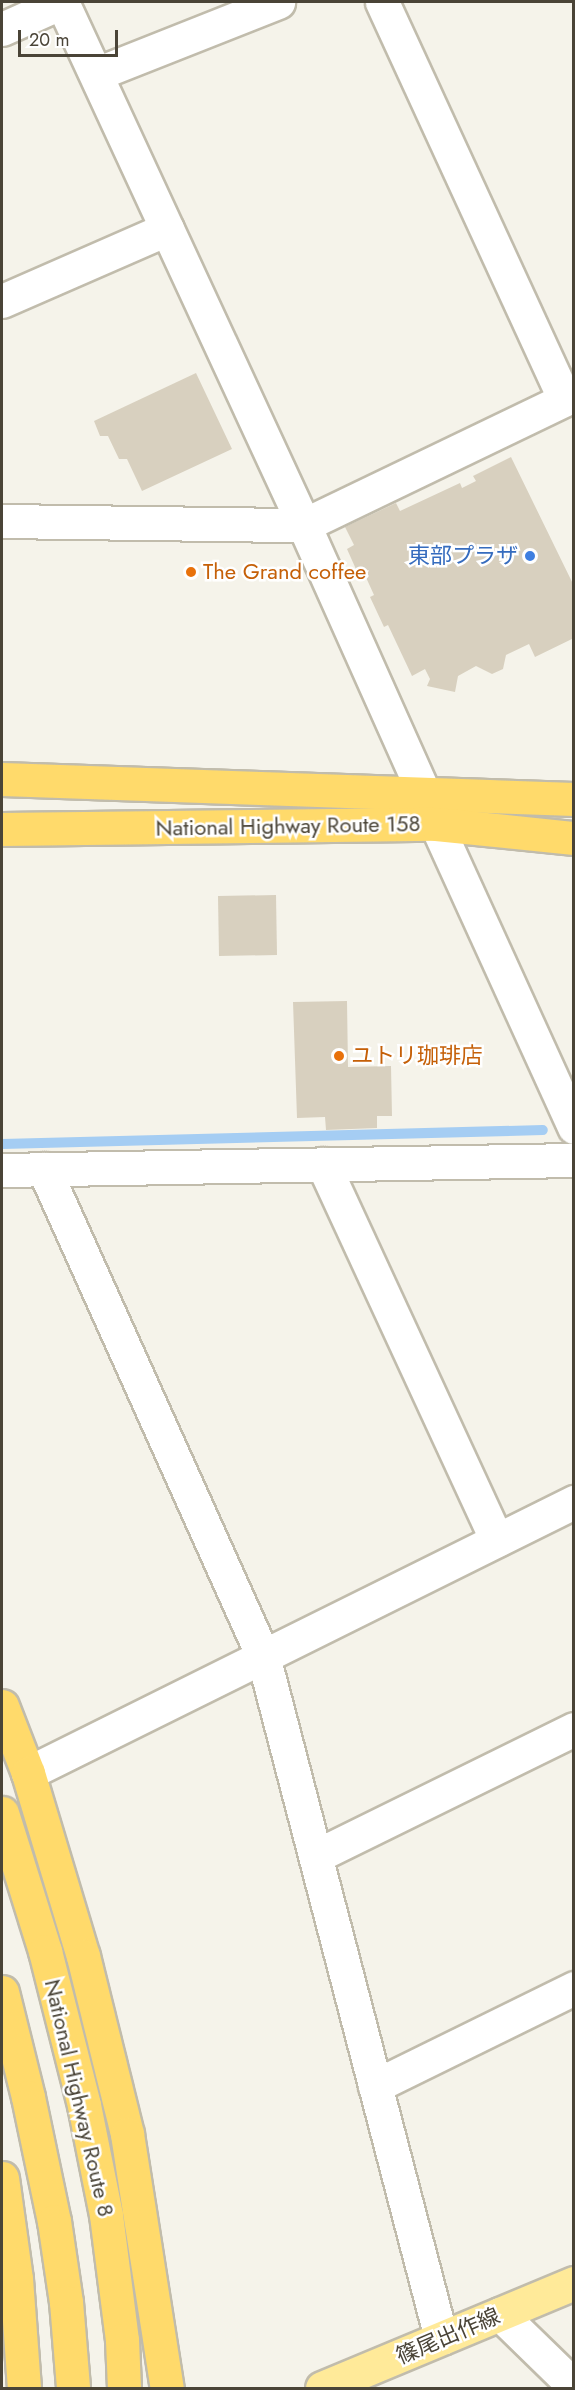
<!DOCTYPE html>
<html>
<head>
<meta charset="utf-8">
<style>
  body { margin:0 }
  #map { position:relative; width:575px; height:2390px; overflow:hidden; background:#f5f3ea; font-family:Jost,"Noto Sans JP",sans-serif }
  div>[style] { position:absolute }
  .stream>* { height:10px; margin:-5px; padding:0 5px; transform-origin:5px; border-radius:5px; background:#a5cdf3 }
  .building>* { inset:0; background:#d8d0bf }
  .roads { filter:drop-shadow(2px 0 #c1bcac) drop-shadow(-2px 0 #c1bcac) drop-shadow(0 2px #c1bcac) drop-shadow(0 -2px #c1bcac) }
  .minor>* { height:33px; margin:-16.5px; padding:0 16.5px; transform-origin:16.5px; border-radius:16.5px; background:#fff }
  .major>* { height:33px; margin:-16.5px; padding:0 16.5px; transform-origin:16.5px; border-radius:16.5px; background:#ffea99 }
  .highway>* { height:33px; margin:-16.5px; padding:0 16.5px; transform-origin:16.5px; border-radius:16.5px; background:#ffda6b }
  .dots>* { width:16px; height:16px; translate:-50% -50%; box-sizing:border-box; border:3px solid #fff; border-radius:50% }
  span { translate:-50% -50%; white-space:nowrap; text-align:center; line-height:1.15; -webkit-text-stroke:5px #fff; paint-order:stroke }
  .shop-label { font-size:22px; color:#366cbe }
  .right { translate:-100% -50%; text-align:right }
  .food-label { font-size:22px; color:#c56008 }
  .left { translate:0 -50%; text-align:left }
  .street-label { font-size:22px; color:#4a4437 }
  .frame { position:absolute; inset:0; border:3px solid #4a4437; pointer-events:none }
  .scale { position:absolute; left:18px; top:30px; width:100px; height:27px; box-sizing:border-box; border:3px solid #4a4437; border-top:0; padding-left:8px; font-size:18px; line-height:21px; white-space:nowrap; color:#4a4437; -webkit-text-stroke:4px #fff; paint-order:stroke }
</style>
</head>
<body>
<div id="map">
  <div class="stream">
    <div style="left:2px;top:1144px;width:541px;rotate:-1.48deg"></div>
  </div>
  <div class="building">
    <div style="clip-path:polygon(196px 373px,232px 449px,142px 491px,127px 459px,119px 459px,108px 436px,100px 436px,94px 421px)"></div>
    <div style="clip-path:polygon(511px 457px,574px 586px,574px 638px,535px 657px,529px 644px,506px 655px,503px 669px,492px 674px,476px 666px,458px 676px,455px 692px,427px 686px,430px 679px,425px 669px,412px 676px,388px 625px,384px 627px,370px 597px,374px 595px,364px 573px,359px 576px,347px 549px,354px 545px,345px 527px,396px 503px,400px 511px,460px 483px,462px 488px,476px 481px,473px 476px)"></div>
    <div style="clip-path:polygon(276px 895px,277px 955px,219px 956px,218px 896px)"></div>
    <div style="clip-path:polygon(347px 1001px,348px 1067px,391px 1066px,392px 1116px,377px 1116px,377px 1128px,326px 1130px,325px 1117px,297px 1118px,293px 1002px)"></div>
  </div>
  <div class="roads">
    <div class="minor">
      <div style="left:62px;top:2px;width:576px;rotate:65.17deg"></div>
      <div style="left:304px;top:525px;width:296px;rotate:65.9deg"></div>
      <div style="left:425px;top:795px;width:31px;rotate:69deg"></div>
      <div style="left:436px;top:824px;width:333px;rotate:65.5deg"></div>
      <div style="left:382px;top:2px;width:437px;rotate:65.3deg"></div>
      <div style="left:2px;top:29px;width:66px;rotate:-24.2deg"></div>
      <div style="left:96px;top:74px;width:196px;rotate:-21.6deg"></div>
      <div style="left:2px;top:301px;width:180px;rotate:-23.6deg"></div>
      <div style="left:2px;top:521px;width:302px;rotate:0.8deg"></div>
      <div style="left:304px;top:525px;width:300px;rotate:-25.7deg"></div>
      <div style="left:323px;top:1164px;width:414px;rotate:65.2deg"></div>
      <div style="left:44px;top:1169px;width:534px;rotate:65.79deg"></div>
      <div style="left:263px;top:1656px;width:705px;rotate:75.37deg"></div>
      <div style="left:2px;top:1170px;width:572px;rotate:-1deg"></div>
      <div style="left:28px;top:1773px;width:610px;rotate:-26.4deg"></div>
      <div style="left:316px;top:1856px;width:288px;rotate:-26.2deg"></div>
      <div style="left:375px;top:2086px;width:222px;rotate:-26.2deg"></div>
      <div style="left:500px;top:2314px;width:103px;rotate:44.2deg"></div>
    </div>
    <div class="major">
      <div style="left:322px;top:2388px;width:273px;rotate:-22.6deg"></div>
    </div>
    <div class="highway">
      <div style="left:2px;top:779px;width:572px;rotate:2deg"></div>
      <div style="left:2px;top:829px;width:434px;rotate:-0.7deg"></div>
      <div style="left:436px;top:824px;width:139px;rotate:5.8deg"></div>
      <div style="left:2px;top:1706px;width:72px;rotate:68.8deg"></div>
      <div style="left:28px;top:1773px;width:191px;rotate:73.3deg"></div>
      <div style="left:83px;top:1956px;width:183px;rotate:76.1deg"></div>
      <div style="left:127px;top:2134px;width:257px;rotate:81.1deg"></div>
      <div style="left:2px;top:1813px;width:145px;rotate:72.7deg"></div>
      <div style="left:45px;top:1951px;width:159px;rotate:75.8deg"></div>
      <div style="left:84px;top:2105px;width:112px;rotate:78.7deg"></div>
      <div style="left:106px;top:2215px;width:126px;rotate:82.7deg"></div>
      <div style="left:122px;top:2340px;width:48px;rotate:87.6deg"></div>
      <div style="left:2px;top:1992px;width:108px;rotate:76.1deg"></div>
      <div style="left:28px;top:2097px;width:127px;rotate:78.2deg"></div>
      <div style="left:54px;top:2221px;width:82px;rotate:81.6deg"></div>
      <div style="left:66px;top:2302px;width:86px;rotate:85.3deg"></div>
      <div style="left:2px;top:2178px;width:102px;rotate:82.1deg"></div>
      <div style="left:16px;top:2279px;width:109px;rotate:85.8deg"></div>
    </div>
  </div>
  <div class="dots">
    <div style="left:530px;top:556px;background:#3f7fe0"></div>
    <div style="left:191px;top:572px;background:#e8710a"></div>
    <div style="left:339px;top:1056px;background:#e8710a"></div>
  </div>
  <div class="shop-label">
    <span class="right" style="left:518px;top:556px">東部プラザ</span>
  </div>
  <div class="food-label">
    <span class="left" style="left:203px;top:572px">The Grand coffee</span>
    <span class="left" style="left:351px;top:1056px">ユトリ珈琲店</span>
  </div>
  <div class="street-label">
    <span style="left:288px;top:826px;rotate:-1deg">National Highway Route 158</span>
    <span style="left:79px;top:2098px;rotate:77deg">National Highway Route 8</span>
    <span style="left:448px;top:2336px;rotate:-23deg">篠尾出作線</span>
  </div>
  <div class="frame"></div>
  <div class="scale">20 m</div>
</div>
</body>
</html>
